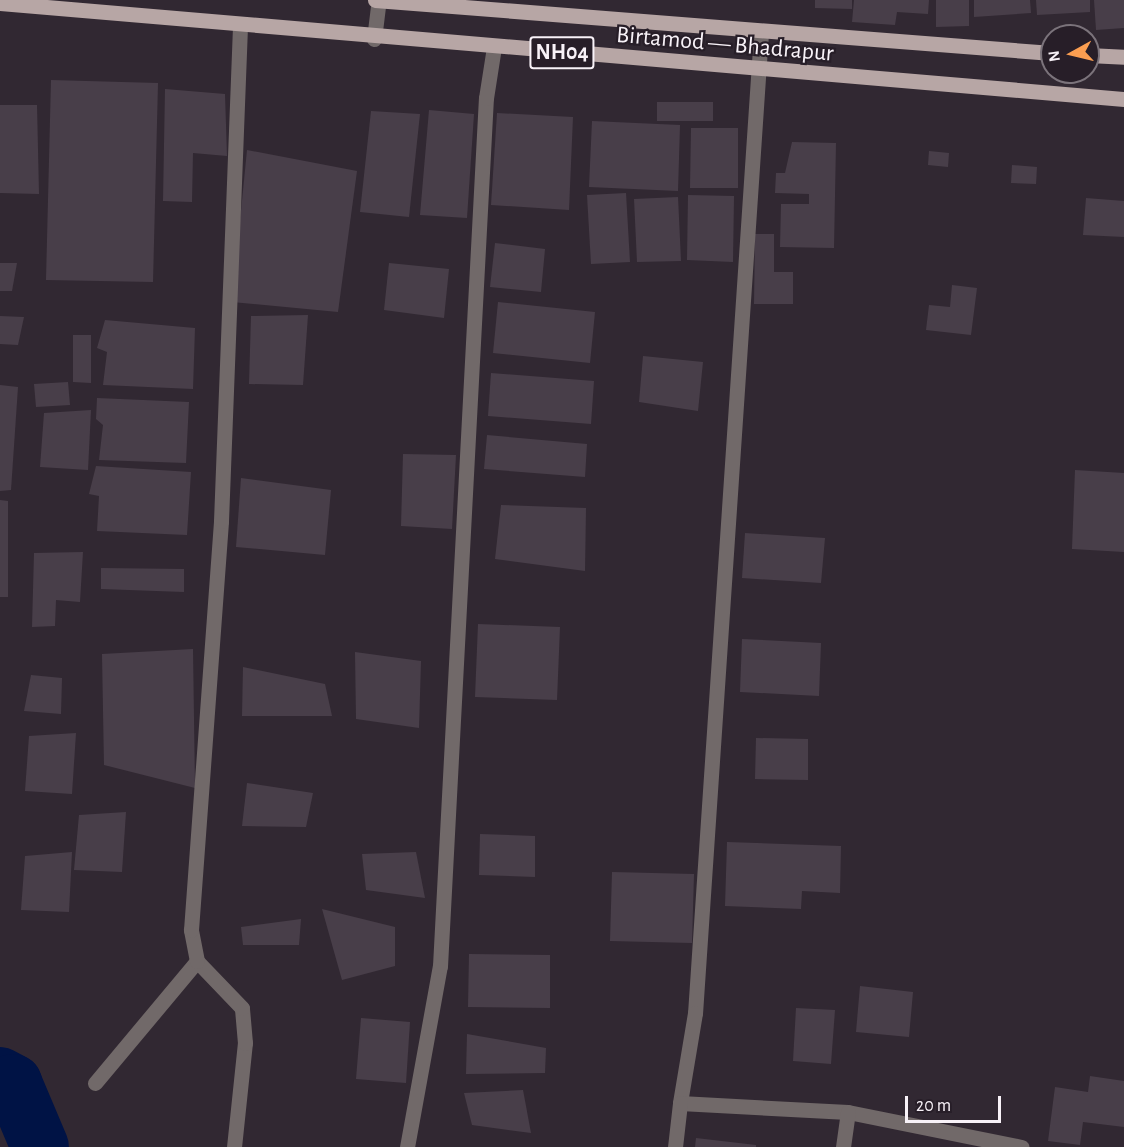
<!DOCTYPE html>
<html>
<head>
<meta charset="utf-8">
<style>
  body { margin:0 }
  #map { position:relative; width:1124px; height:1147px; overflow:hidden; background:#312832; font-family:"Alegreya Sans",sans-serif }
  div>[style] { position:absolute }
  .river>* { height:58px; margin:-29px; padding:0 29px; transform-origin:29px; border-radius:29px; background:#001345 }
  .building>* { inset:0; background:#483e49 }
  .lane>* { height:15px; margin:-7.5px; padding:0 7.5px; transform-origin:7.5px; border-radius:7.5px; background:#716969 }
  .street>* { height:15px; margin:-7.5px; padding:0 7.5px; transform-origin:7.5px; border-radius:7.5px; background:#716969 }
  .primary>* { height:15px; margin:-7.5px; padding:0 7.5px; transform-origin:7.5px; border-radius:7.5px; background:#b7a6a5 }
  span { translate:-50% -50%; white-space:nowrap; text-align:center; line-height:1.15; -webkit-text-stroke:4.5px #271e28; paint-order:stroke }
  .shield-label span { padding:2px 4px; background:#271e28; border:2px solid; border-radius:4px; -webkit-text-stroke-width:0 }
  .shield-label { font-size:22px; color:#f8f2f8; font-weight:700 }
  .street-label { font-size:24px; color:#f8f2f8 }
  .north { position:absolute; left:1040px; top:24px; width:60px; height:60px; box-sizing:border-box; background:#271e28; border:2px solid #7b737b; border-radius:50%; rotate:262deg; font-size:16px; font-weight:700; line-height:24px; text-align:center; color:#f8f2f8 }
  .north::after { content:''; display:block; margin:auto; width:21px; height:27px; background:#fb9e51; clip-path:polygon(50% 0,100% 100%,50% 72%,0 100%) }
  .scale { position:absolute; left:905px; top:1096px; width:96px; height:27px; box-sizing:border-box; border:3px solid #f8f2f8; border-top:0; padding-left:8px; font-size:18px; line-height:21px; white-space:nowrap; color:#f8f2f8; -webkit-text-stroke:4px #271e28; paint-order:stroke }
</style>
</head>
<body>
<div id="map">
  <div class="river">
    <div style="left:0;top:1076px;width:15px;rotate:28deg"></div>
    <div style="left:13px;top:1083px;width:69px;rotate:67.1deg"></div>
  </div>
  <div class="building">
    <div style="clip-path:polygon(815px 0,852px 0,852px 9px,815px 8px)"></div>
    <div style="clip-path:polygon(854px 0,929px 0,928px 14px,897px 12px,895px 25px,852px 22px)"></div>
    <div style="clip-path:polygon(936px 0,969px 0,969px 26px,936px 27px)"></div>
    <div style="clip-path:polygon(974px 0,1030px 0,1031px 13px,974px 17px)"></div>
    <div style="clip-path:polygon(1036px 0,1090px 0,1090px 12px,1037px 15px)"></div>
    <div style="clip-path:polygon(1094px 0,1124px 0,1124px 28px,1096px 30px)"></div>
    <div style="clip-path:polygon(51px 80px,158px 83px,153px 282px,46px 280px)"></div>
    <div style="clip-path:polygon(165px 89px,225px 94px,227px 156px,193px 153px,192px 202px,163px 201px)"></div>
    <div style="clip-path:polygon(657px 102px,713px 102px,713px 121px,657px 121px)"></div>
    <div style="clip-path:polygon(0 105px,37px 105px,39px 194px,0 193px)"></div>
    <div style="clip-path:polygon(429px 110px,474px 114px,467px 218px,420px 215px)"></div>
    <div style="clip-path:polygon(371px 111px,420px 114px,409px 217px,360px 212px)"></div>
    <div style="clip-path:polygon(497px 113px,573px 117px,569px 210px,491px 205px)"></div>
    <div style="clip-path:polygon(592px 121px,680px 125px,678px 191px,589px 187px)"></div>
    <div style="clip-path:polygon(691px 128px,738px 128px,738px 188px,690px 188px)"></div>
    <div style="clip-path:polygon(792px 142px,836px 143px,834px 248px,780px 247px,781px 204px,809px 204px,809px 194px,775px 193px,776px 173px,785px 173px)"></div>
    <div style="clip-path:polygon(247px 150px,357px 171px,338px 312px,232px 302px)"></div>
    <div style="clip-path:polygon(929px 151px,949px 153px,948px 167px,928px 165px)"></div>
    <div style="clip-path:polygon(1012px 165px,1037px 167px,1036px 184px,1011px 183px)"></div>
    <div style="clip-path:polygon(626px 193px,630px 262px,591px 264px,587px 195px)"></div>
    <div style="clip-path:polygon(688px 195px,734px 196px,733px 262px,687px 260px)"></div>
    <div style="clip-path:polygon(678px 197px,681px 261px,637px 262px,634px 199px)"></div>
    <div style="clip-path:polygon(1086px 198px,1124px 201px,1124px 237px,1083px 235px)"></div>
    <div style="clip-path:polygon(755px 234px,774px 234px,774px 272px,793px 272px,793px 304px,754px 304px)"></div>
    <div style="clip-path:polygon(495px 243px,545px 249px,541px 292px,490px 287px)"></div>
    <div style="clip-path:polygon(0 263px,17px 263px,12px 291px,0 291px)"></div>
    <div style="clip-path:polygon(389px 263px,449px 269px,444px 318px,384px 310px)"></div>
    <div style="clip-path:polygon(952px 285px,977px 288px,971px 335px,926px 330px,929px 305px,950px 307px)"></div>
    <div style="clip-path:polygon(498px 302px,595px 312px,590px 363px,493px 353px)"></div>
    <div style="clip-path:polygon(308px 315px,303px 385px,249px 384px,251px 316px)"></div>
    <div style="clip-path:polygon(0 316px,24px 317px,18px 345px,0 344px)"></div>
    <div style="clip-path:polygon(105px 320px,195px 328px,193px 389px,103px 385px,107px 352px,97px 348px)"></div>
    <div style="clip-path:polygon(73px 335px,91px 335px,91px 383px,73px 382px)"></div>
    <div style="clip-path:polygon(643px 356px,703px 362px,698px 411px,639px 402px)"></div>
    <div style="clip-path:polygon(491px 373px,594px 381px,591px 424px,488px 416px)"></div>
    <div style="clip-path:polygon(68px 382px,70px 405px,36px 407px,34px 384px)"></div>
    <div style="clip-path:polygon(0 385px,18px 387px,11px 490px,0 491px)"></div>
    <div style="clip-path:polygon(97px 398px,189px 402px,186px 463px,99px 460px,103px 425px,96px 419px)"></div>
    <div style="clip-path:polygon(91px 410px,88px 470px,40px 467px,44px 413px)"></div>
    <div style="clip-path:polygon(487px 435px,587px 444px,585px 477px,484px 469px)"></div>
    <div style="clip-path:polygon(403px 454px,456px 455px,452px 529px,401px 526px)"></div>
    <div style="clip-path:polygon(96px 466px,191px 472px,187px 535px,97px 531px,99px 496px,89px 494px)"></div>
    <div style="clip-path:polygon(1075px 470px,1124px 473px,1124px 552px,1072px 549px)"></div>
    <div style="clip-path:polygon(241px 478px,331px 490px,325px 555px,236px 547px)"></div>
    <div style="clip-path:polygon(0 500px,8px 501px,8px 597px,0 597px)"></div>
    <div style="clip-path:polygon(501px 505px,586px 508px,585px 571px,495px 559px)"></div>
    <div style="clip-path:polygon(745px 533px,825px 538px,821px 583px,742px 578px)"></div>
    <div style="clip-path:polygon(83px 552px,80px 602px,56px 600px,55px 626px,32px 627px,34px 553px)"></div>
    <div style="clip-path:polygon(101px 568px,184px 569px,184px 592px,101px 589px)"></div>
    <div style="clip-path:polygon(478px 624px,560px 627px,557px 700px,475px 697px)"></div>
    <div style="clip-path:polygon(742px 639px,821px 643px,819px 696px,740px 692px)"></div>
    <div style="clip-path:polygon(193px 649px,195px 788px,104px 765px,102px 654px)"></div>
    <div style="clip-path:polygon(355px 652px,421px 661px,419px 728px,356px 719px)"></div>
    <div style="clip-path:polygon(243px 667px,325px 684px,332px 716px,242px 716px)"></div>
    <div style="clip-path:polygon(31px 675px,62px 678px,61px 714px,24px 711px)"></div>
    <div style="clip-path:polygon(76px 733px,72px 794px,25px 791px,29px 736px)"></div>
    <div style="clip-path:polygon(756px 738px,808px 739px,808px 780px,755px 779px)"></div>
    <div style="clip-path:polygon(247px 783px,313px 793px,306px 827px,242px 826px)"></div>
    <div style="clip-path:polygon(126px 812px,122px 872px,74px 870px,79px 815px)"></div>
    <div style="clip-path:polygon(480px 834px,535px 836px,535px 877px,479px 875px)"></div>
    <div style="clip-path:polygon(727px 842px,841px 846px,840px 893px,802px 891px,801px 909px,725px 906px)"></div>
    <div style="clip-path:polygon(72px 852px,69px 912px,21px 910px,25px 856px)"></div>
    <div style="clip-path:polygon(416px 852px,425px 898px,366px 890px,362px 854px)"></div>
    <div style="clip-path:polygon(612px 872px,694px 874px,692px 943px,610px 941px)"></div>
    <div style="clip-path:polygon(322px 909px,395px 927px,395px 966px,342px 980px)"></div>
    <div style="clip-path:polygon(301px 919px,299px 945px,243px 945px,241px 927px)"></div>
    <div style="clip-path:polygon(469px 954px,550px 955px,550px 1008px,468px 1007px)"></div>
    <div style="clip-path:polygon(860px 986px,913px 992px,909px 1037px,856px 1032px)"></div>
    <div style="clip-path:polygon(796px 1008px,835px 1010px,831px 1064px,793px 1061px)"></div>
    <div style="clip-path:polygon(361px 1018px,410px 1022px,406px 1083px,356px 1079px)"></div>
    <div style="clip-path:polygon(467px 1034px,546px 1048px,545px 1073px,466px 1074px)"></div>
    <div style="clip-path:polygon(1090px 1076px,1124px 1081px,1124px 1127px,1083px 1122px,1080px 1145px,1048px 1141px,1055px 1087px,1088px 1092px)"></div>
    <div style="clip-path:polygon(523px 1090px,531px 1133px,472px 1125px,464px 1093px)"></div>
    <div style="clip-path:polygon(696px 1138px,756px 1145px,756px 1147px,695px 1147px)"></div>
  </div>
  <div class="lane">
    <div style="left:95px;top:1083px;width:159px;rotate:-50.1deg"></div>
    <div style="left:407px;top:1147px;width:184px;rotate:-79.7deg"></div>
    <div style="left:440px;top:966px;width:869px;rotate:-86.97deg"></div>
    <div style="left:486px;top:98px;width:52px;rotate:-81.1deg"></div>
  </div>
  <div class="street">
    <div style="left:761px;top:33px;width:982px;rotate:93.85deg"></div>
    <div style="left:695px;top:1013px;width:91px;rotate:99.5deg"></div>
    <div style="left:680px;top:1103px;width:168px;rotate:3.1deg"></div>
    <div style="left:848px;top:1112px;width:177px;rotate:11.4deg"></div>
    <div style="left:374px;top:39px;width:39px;rotate:-83deg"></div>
    <div style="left:234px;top:1147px;width:105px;rotate:-84deg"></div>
    <div style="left:245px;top:1043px;width:35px;rotate:-95deg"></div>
    <div style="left:242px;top:1008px;width:65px;rotate:-133.8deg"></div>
    <div style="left:197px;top:961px;width:32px;rotate:-101deg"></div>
    <div style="left:191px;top:930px;width:410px;rotate:-85.8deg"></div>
    <div style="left:221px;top:521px;width:496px;rotate:-87.8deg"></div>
    <div style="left:675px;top:1147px;width:44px;rotate:-83.5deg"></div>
    <div style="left:843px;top:1147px;width:35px;rotate:-82deg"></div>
  </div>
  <div class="primary">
    <div style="left:375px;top:0;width:679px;rotate:4.48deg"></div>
    <div style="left:0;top:3px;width:1128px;rotate:4.88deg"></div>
    <div style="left:1088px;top:55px;width:36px;rotate:3deg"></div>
  </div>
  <div class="shield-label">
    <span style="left:562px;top:53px">NH04</span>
  </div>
  <div class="street-label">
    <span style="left:725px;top:45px;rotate:5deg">Birtamod — Bhadrapur</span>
  </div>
  <div class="north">N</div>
  <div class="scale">20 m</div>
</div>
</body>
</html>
